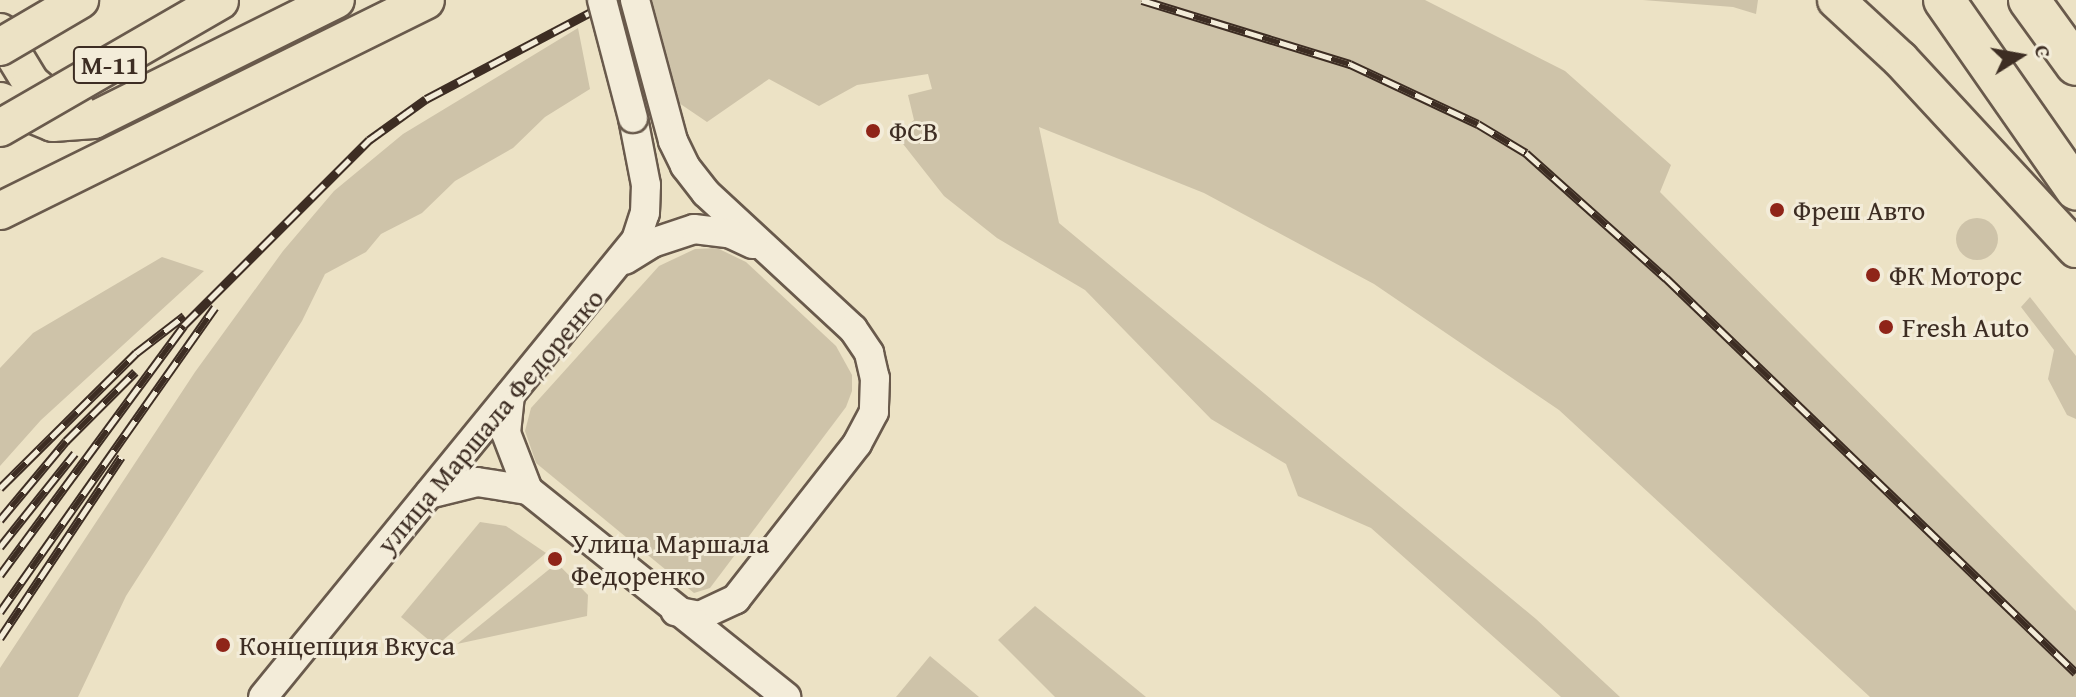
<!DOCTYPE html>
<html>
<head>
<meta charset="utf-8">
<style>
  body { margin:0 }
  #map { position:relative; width:2076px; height:697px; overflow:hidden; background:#ece2c5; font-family:"Gentium Book Plus",serif }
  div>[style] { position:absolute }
  .green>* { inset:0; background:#cec3a9 }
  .round { border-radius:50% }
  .roads { filter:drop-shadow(2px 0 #695a4c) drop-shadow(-2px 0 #695a4c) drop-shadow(0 2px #695a4c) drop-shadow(0 -2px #695a4c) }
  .minor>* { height:28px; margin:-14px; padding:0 14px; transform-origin:14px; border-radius:14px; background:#f3ecd9 }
  .major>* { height:36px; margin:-18px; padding:0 18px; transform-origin:18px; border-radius:18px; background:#ece2c5 }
  .highway>* { height:40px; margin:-20px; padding:0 20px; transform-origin:20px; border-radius:20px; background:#ece2c5 }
  .rail>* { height:9px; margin-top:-4.5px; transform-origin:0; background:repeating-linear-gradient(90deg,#f3ecd9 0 18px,#3d2d23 0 36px); box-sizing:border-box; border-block:2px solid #3d2d23 }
  .bridges { filter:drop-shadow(2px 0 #695a4c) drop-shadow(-2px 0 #695a4c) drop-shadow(0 2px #695a4c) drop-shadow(0 -2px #695a4c) }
  .minor-bridge>* { height:28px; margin:-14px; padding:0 14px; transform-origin:14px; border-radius:14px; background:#f3ecd9 }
  .major-bridge>* { height:36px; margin:-18px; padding:0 18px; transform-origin:18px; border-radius:18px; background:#ece2c5 }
  .dots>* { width:22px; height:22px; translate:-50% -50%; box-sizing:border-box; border:4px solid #f3ecd9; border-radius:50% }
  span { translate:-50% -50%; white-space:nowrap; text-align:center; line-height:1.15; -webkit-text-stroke:6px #f3ecd9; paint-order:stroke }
  .shield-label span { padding:2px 6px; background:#f3ecd9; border:2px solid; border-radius:6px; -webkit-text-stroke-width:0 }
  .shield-label { font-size:26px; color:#3d2d23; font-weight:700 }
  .poi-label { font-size:28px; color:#3d2d23 }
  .left { translate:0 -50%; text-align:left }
  .street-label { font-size:28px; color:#3d2d23 }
  .north { position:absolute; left:1980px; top:16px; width:80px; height:80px; -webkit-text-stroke:6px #f3ecd9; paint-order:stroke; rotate:79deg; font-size:22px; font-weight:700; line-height:32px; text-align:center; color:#3d2d23 }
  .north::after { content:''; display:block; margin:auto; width:28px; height:36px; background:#3d2d23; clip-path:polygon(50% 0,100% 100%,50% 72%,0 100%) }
</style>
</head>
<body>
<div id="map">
  <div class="green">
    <div style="clip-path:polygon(652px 0,1425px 0,1565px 71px,1671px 165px,1660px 192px,2076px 611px,2076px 697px,1870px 697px,1559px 410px,1374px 284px,1204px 193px,1039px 127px,1059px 223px,1536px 619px,1620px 697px,1561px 697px,1371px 528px,1298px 496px,1286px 464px,1211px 419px,1085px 290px,997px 238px,944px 196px,896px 135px,914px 120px,908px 95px,932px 89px,928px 74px,857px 85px,819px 106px,769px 79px,707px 122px,679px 103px)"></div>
    <div style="clip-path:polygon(1643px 0,1758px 0,1756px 14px,1733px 7px)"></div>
    <div style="clip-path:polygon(578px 28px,590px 89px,545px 117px,513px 148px,455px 181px,422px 213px,381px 234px,366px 252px,325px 274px,302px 321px,126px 596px,78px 697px,0 697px,0 668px,195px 372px,283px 251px,334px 191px,403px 134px)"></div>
    <div class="round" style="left:1956px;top:218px;width:42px;height:42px"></div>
    <div style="clip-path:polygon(717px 248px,746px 262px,836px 346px,852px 375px,852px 391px,846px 407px,710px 588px,694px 593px,536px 463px,525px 431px,531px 408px,659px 266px,695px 249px)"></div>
    <div style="clip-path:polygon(162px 257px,204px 271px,41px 420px,0 466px,0 368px,33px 333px)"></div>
    <div style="clip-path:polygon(2030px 297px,2076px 356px,2076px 419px,2067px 415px,2048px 379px,2054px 350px,2021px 307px)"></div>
    <div style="clip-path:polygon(480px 522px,506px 526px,546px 553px,436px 646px,401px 617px)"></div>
    <div style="clip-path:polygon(557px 563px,588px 595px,587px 616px,457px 644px)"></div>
    <div style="clip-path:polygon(1035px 606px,1146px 697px,1055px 697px,998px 640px)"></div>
    <div style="clip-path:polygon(930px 656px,979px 697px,896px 697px)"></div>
  </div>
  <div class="roads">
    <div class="minor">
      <div style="left:635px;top:0;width:146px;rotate:74.9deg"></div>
      <div style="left:673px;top:141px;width:28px;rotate:64deg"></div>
      <div style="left:685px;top:166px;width:34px;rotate:52deg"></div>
      <div style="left:706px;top:193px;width:200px;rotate:42.8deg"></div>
      <div style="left:853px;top:329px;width:29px;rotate:56deg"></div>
      <div style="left:869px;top:353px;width:26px;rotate:77deg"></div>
      <div style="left:875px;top:378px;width:34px;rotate:92deg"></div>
      <div style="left:874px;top:412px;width:36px;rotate:118deg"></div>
      <div style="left:857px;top:444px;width:197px;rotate:128deg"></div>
      <div style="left:736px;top:599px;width:40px;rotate:155deg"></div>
      <div style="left:700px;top:616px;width:25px;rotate:-169deg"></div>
      <div style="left:625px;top:260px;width:32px;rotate:-32deg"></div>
      <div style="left:652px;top:243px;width:44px;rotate:-18.4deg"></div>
      <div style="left:694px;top:229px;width:35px;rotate:7deg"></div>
      <div style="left:729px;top:233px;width:26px;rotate:25deg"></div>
      <div style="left:510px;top:395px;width:38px;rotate:96deg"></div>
      <div style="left:506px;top:433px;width:61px;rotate:68.9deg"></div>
      <div style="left:528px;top:490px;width:331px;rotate:38.7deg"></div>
      <div style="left:429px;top:494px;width:49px;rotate:-14deg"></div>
      <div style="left:477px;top:482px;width:52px;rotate:8.9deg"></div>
      <div style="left:263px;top:697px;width:590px;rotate:-50.78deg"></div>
      <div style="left:636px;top:240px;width:28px;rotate:-72deg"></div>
      <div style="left:645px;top:213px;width:28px;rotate:-88deg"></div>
      <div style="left:646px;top:185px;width:68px;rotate:-101deg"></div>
    </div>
    <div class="major">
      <div style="left:1836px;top:0;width:87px;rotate:42.7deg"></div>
      <div style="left:1900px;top:59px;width:259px;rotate:47.2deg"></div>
      <div style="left:0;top:32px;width:60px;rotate:58.7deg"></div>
      <div style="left:31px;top:83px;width:26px;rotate:40deg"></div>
      <div style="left:51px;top:100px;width:28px;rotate:21deg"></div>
      <div style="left:0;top:101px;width:57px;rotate:22.5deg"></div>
      <div style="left:53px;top:123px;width:41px;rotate:-4.2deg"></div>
      <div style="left:94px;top:120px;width:270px;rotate:-26.4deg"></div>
      <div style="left:0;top:211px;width:475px;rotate:-26.3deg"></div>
    </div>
    <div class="highway">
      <div style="left:1944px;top:0;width:231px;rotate:55.1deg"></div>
      <div style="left:2029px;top:0;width:80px;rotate:54.1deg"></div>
    </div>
  </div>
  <div class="rail">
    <div style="left:1142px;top:0;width:218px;rotate:17.1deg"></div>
    <div style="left:1350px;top:64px;width:141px;rotate:25.1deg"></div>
    <div style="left:1478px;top:124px;width:56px;rotate:31.1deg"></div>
    <div style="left:1526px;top:153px;width:188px;rotate:41.8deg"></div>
    <div style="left:1666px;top:278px;width:569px;rotate:43.93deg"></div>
    <div style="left:0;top:488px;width:192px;rotate:-44.8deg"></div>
    <div style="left:136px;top:353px;width:61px;rotate:-37.6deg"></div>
    <div style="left:0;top:520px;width:103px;rotate:-50.1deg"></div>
    <div style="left:66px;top:441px;width:98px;rotate:-45deg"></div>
    <div style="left:0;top:547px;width:120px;rotate:-51.4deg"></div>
    <div style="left:0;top:575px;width:310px;rotate:-53.6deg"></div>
    <div style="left:184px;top:325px;width:262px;rotate:-45deg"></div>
    <div style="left:369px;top:140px;width:70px;rotate:-35.7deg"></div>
    <div style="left:426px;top:99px;width:212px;rotate:-27.8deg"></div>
    <div style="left:0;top:612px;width:373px;rotate:-54.8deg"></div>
    <div style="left:0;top:638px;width:218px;rotate:-56.2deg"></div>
  </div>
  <div class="bridges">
    <div class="minor-bridge">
      <div style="left:602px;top:0;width:122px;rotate:75.3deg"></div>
    </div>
    <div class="major-bridge">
      <div style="left:0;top:47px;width:93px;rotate:-30.4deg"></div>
      <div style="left:0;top:128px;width:254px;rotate:-30deg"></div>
    </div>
  </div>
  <div class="dots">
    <div style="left:873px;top:131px;background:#8f2418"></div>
    <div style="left:1777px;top:210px;background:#8f2418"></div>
    <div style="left:1873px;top:275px;background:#8f2418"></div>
    <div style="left:1886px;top:327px;background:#8f2418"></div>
    <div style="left:555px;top:559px;background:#8f2418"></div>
    <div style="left:223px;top:645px;background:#8f2418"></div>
  </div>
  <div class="shield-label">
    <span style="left:110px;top:65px">М-11</span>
  </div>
  <div class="poi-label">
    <span class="left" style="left:889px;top:131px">ФСВ</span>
    <span class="left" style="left:1793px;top:210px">Фреш Авто</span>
    <span class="left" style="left:1889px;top:275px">ФК Моторс</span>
    <span class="left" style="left:1902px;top:327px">Fresh Auto</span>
    <span class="left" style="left:571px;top:559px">Улица Маршала<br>Федоренко</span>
    <span class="left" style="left:239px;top:645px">Концепция Вкуса</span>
  </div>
  <div class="street-label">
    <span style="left:490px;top:421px;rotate:-50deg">улица Маршала Федоренко</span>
  </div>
  <div class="north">С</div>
</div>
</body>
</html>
